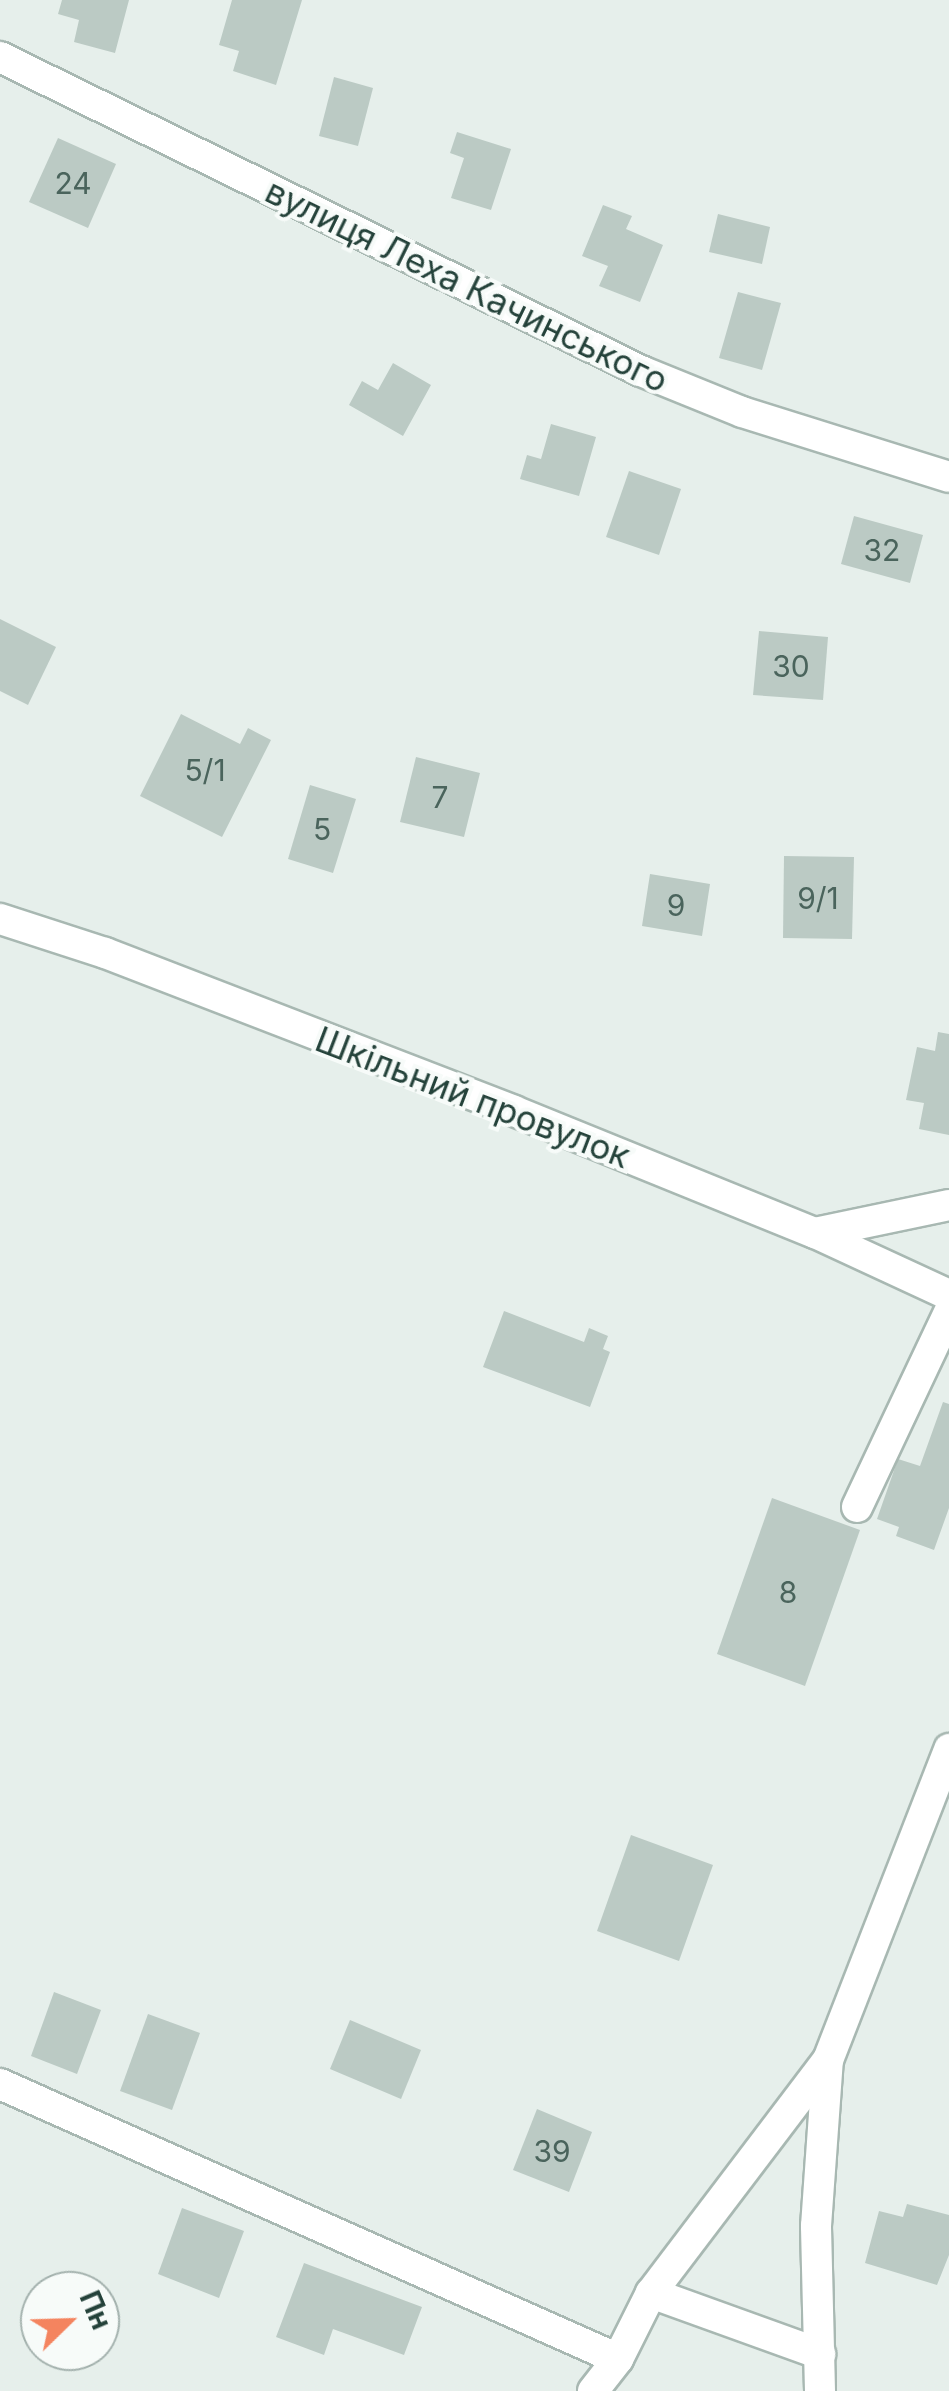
<!DOCTYPE html>
<html>
<head>
<meta charset="utf-8">
<style>
  body { margin:0 }
  #map { position:relative; width:949px; height:2391px; overflow:hidden; background:#e6efeb; font-family:Inter,sans-serif }
  div>[style] { position:absolute }
  .building>* { inset:0; background:#bbcac4 }
  .roads { filter:drop-shadow(2px 0 #a8b8b2) drop-shadow(-2px 0 #a8b8b2) drop-shadow(0 2px #a8b8b2) drop-shadow(0 -2px #a8b8b2) }
  .minor>* { height:30px; margin:-15px; padding:0 15px; transform-origin:15px; border-radius:15px; background:#fff }
  span { translate:-50% -50%; white-space:nowrap; text-align:center; line-height:1.15; -webkit-text-stroke:8px #f7fbf9; paint-order:stroke }
  .number-label { font-size:30px; color:#4a645c }
  .number-label span { -webkit-text-stroke-width:0 }
  .street-label { font-size:35px; color:#24423a }
  .north { position:absolute; left:20px; top:2271px; width:100px; height:100px; box-sizing:border-box; background:#f7fbf9; border:2px solid #a3b1ad; border-radius:50%; rotate:67deg; font-size:28px; font-weight:700; line-height:40px; text-align:center; color:#24423a }
  .north::after { content:''; display:block; margin:auto; width:35px; height:45px; background:#f4845f; clip-path:polygon(50% 0,100% 100%,50% 72%,0 100%) }
</style>
</head>
<body>
<div id="map">
  <div class="building">
    <div style="clip-path:polygon(62px 0,129px 0,115px 53px,74px 42px,79px 20px,58px 14px)"></div>
    <div style="clip-path:polygon(232px 0,302px 0,276px 85px,233px 71px,239px 51px,219px 45px)"></div>
    <div style="clip-path:polygon(334px 77px,373px 88px,358px 146px,319px 136px)"></div>
    <div style="clip-path:polygon(457px 132px,511px 149px,491px 210px,451px 198px,464px 158px,450px 153px)"></div>
    <div style="clip-path:polygon(58px 138px,116px 164px,88px 228px,29px 202px)"></div>
    <div style="clip-path:polygon(603px 205px,632px 216px,626px 229px,663px 245px,640px 302px,599px 286px,608px 266px,582px 256px)"></div>
    <div style="clip-path:polygon(718px 214px,770px 227px,762px 264px,709px 252px)"></div>
    <div style="clip-path:polygon(738px 292px,781px 303px,762px 370px,719px 358px)"></div>
    <div style="clip-path:polygon(393px 363px,431px 385px,403px 436px,349px 405px,362px 381px,378px 390px)"></div>
    <div style="clip-path:polygon(551px 424px,596px 437px,579px 496px,520px 479px,527px 455px,541px 459px)"></div>
    <div style="clip-path:polygon(629px 471px,681px 489px,659px 555px,606px 537px)"></div>
    <div style="clip-path:polygon(854px 516px,923px 535px,910px 583px,841px 564px)"></div>
    <div style="clip-path:polygon(0 619px,56px 647px,28px 705px,0 691px)"></div>
    <div style="clip-path:polygon(759px 631px,828px 637px,823px 700px,753px 695px)"></div>
    <div style="clip-path:polygon(181px 714px,240px 744px,248px 728px,271px 740px,222px 837px,140px 796px)"></div>
    <div style="clip-path:polygon(416px 757px,480px 773px,464px 837px,400px 822px)"></div>
    <div style="clip-path:polygon(310px 785px,356px 799px,333px 873px,288px 859px)"></div>
    <div style="clip-path:polygon(784px 856px,854px 857px,852px 939px,783px 938px)"></div>
    <div style="clip-path:polygon(650px 874px,710px 884px,702px 936px,642px 926px)"></div>
    <div style="clip-path:polygon(938px 1032px,949px 1034px,949px 1135px,919px 1129px,924px 1103px,906px 1100px,917px 1047px,935px 1051px)"></div>
    <div style="clip-path:polygon(504px 1311px,584px 1342px,589px 1328px,608px 1336px,603px 1349px,610px 1352px,590px 1407px,483px 1367px)"></div>
    <div style="clip-path:polygon(943px 1402px,949px 1404px,949px 1508px,934px 1550px,896px 1536px,899px 1527px,877px 1519px,898px 1459px,920px 1466px)"></div>
    <div style="clip-path:polygon(772px 1498px,860px 1530px,805px 1686px,717px 1654px)"></div>
    <div style="clip-path:polygon(631px 1835px,713px 1865px,679px 1961px,597px 1931px)"></div>
    <div style="clip-path:polygon(54px 1992px,101px 2010px,77px 2074px,31px 2056px)"></div>
    <div style="clip-path:polygon(148px 2014px,200px 2033px,172px 2110px,120px 2091px)"></div>
    <div style="clip-path:polygon(350px 2020px,421px 2050px,401px 2099px,330px 2069px)"></div>
    <div style="clip-path:polygon(537px 2109px,592px 2132px,569px 2192px,513px 2170px)"></div>
    <div style="clip-path:polygon(907px 2204px,949px 2215px,949px 2255px,937px 2285px,865px 2263px,879px 2211px,903px 2217px)"></div>
    <div style="clip-path:polygon(182px 2208px,244px 2231px,219px 2298px,158px 2274px)"></div>
    <div style="clip-path:polygon(304px 2263px,422px 2307px,404px 2355px,333px 2329px,324px 2355px,276px 2337px)"></div>
  </div>
  <div class="roads">
    <div class="minor">
      <div style="left:0;top:57px;width:714px;rotate:26.1deg"></div>
      <div style="left:641px;top:371px;width:109px;rotate:22.1deg"></div>
      <div style="left:742px;top:412px;width:217px;rotate:17.4deg"></div>
      <div style="left:0;top:919px;width:110px;rotate:17.9deg"></div>
      <div style="left:105px;top:953px;width:438px;rotate:21.1deg"></div>
      <div style="left:514px;top:1111px;width:325px;rotate:22.1deg"></div>
      <div style="left:815px;top:1233px;width:148px;rotate:24.8deg"></div>
      <div style="left:815px;top:1233px;width:137px;rotate:-11.8deg"></div>
      <div style="left:857px;top:1507px;width:216px;rotate:-64.7deg"></div>
      <div style="left:0;top:2084px;width:676px;rotate:23.99deg"></div>
      <div style="left:651px;top:2293px;width:180px;rotate:19.8deg"></div>
      <div style="left:593px;top:2391px;width:41px;rotate:-52deg"></div>
      <div style="left:618px;top:2359px;width:74px;rotate:-63.4deg"></div>
      <div style="left:651px;top:2293px;width:293px;rotate:-52.8deg"></div>
      <div style="left:828px;top:2060px;width:334px;rotate:-68.7deg"></div>
      <div style="left:820px;top:2391px;width:165px;rotate:-91.4deg"></div>
      <div style="left:816px;top:2226px;width:166px;rotate:-85.9deg"></div>
    </div>
  </div>
  <div class="number-label">
    <span style="left:73px;top:183px">24</span>
    <span style="left:882px;top:550px">32</span>
    <span style="left:791px;top:666px">30</span>
    <span style="left:205px;top:770px">5/1</span>
    <span style="left:440px;top:797px">7</span>
    <span style="left:322px;top:829px">5</span>
    <span style="left:818px;top:898px">9/1</span>
    <span style="left:676px;top:905px">9</span>
    <span style="left:788px;top:1592px">8</span>
    <span style="left:552px;top:2151px">39</span>
  </div>
  <div class="street-label">
    <span style="left:467px;top:285px;rotate:26deg">вулиця Леха Качинського</span>
    <span style="left:473px;top:1097px;rotate:21deg">Шкільний провулок</span>
  </div>
  <div class="north">Пн</div>
</div>
</body>
</html>
